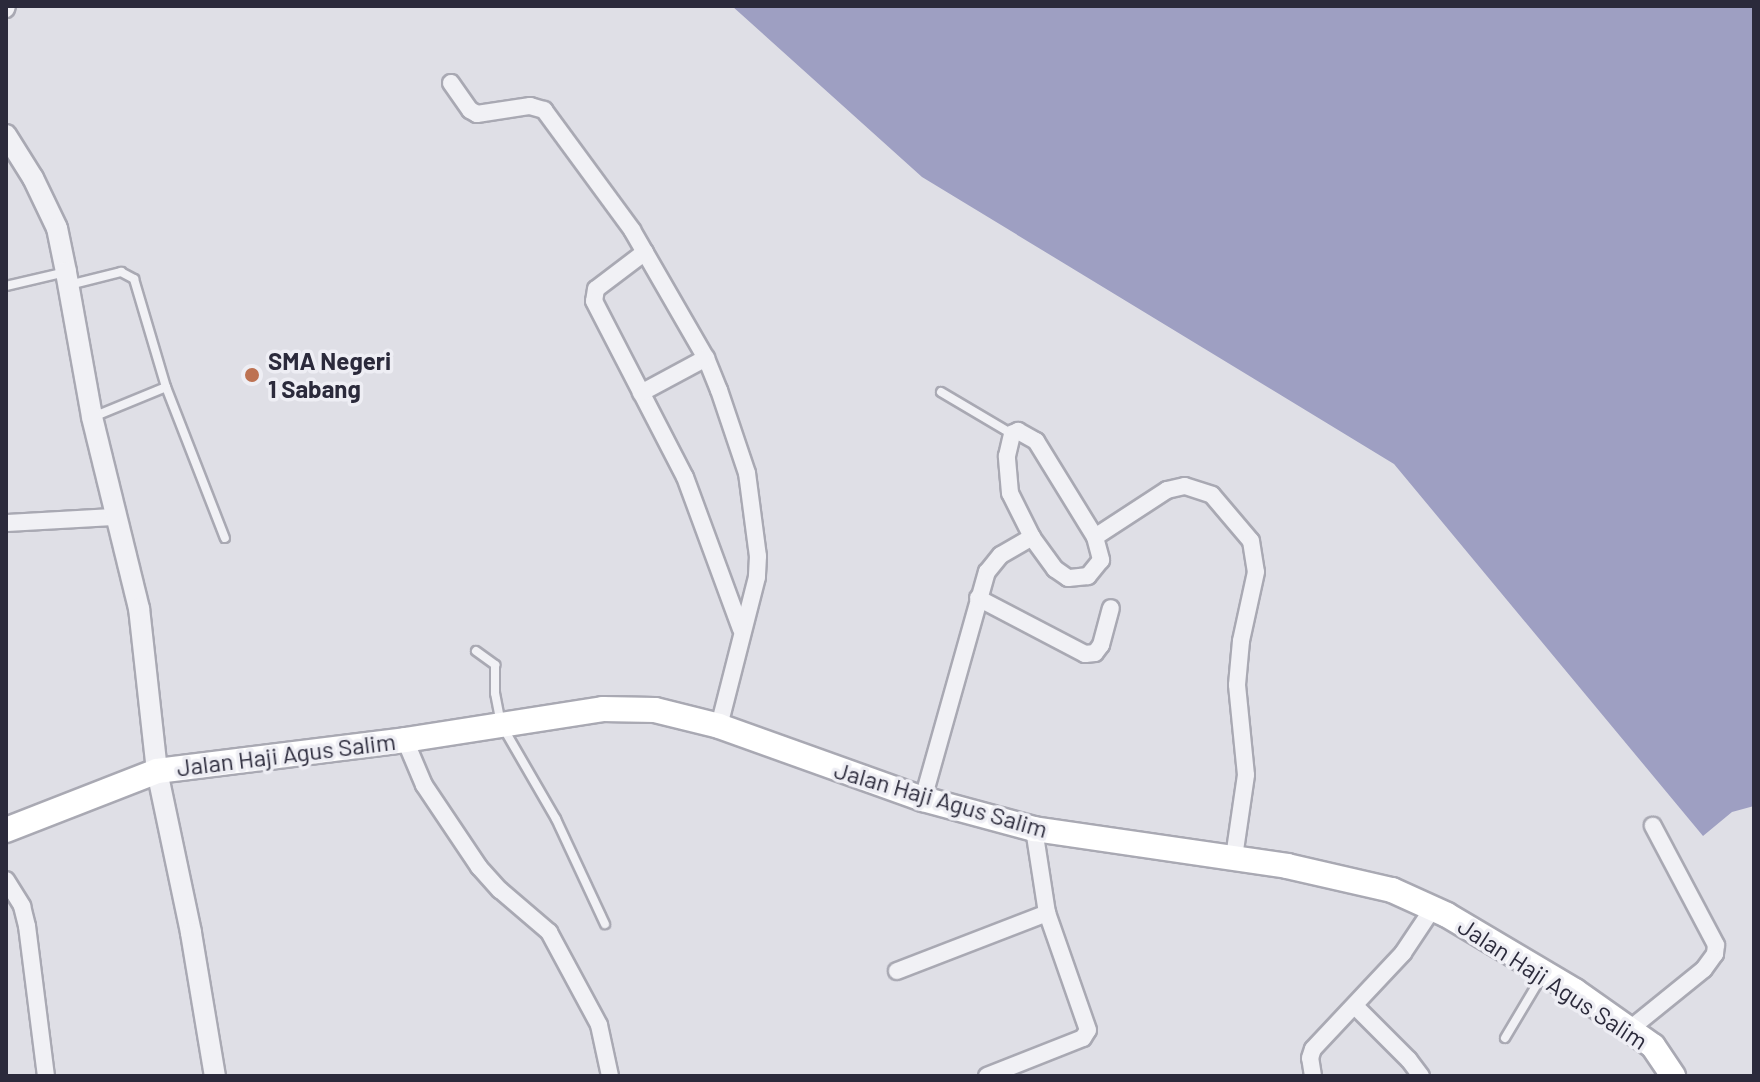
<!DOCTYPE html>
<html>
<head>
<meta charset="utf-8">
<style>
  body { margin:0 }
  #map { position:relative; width:1760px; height:1082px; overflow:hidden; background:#dfdfe6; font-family:Barlow,sans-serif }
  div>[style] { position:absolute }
  .water>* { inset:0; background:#9e9fc2 }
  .roads { filter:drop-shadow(2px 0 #a9a9b3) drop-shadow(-2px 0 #a9a9b3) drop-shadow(0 2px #a9a9b3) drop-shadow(0 -2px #a9a9b3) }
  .service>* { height:8px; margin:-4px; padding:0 4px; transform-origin:4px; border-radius:4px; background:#f1f1f5 }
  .minor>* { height:16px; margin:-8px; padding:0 8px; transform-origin:8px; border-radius:8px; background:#f1f1f5 }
  .tertiary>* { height:20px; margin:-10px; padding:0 10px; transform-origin:10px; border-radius:10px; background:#f1f1f5 }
  .secondary>* { height:24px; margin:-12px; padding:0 12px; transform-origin:12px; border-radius:12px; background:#fff }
  .dots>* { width:22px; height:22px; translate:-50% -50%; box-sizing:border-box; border:4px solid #eeeef4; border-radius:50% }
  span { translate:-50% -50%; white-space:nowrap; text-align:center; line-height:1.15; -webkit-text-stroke:7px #eeeef4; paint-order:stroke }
  .poi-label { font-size:24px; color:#2b2a3b; font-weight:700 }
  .left { translate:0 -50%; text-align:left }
  .street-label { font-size:24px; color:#2b2a3b }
  .frame { position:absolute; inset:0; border:8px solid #2b2a3b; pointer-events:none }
</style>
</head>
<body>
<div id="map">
  <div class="water">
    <div style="clip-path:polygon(732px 6px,1754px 6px,1754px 806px,1732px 812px,1703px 836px,1394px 464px,922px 177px)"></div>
  </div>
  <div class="roads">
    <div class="service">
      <div style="left:69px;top:285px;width:54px;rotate:-14deg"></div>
      <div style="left:121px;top:272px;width:15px;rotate:28deg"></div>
      <div style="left:134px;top:279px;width:113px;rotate:73.5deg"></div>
      <div style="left:166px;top:387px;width:162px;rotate:68.7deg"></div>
      <div style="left:6px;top:286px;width:62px;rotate:-13.1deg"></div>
      <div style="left:941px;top:392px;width:82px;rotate:30.6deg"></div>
      <div style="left:93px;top:417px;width:79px;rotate:-22.3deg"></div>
      <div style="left:476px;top:651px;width:24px;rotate:36deg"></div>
      <div style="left:495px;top:665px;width:28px;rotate:90deg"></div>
      <div style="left:495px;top:693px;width:32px;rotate:79deg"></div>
      <div style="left:501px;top:724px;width:110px;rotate:59.9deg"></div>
      <div style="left:556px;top:819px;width:116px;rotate:65deg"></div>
      <div style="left:1505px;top:1038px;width:72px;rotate:-59.2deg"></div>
    </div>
    <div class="minor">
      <div style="left:6px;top:9px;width:3px;rotate:-72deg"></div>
      <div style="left:451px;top:83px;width:33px;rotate:55deg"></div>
      <div style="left:470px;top:110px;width:8px;rotate:30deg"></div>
      <div style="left:477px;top:114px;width:54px;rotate:-8.6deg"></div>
      <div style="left:530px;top:106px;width:15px;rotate:16deg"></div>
      <div style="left:544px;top:110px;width:149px;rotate:53.7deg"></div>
      <div style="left:632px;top:230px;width:148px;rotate:60deg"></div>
      <div style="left:706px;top:358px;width:35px;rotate:68deg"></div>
      <div style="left:719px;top:390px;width:88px;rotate:71.4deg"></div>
      <div style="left:747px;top:473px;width:84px;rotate:82.5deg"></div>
      <div style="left:758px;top:556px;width:21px;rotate:93deg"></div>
      <div style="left:757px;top:577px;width:154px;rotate:104.3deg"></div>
      <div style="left:645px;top:252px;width:61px;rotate:142.9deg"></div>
      <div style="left:596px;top:289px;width:12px;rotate:99deg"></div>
      <div style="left:594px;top:301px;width:198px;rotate:62.7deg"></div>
      <div style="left:685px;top:477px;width:162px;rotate:69.8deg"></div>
      <div style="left:641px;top:393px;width:74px;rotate:-28.3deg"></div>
      <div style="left:1018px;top:431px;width:21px;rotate:29deg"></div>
      <div style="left:1036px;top:441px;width:113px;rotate:58.4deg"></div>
      <div style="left:1095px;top:537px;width:24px;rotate:75deg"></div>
      <div style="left:1101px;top:560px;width:21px;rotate:129deg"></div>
      <div style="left:1088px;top:576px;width:20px;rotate:174deg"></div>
      <div style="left:1068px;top:578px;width:16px;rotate:-145deg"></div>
      <div style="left:1055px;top:569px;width:39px;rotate:-126deg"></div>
      <div style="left:1032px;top:537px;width:49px;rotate:-116.6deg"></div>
      <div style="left:1010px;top:493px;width:37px;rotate:-95deg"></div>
      <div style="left:1007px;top:456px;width:23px;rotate:-77deg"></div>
      <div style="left:1012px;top:434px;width:7px;rotate:-27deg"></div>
      <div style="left:6px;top:523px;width:108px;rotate:-3.2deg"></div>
      <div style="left:1095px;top:537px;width:86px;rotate:-33.1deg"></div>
      <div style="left:1167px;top:490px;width:18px;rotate:-13deg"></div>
      <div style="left:1185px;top:486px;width:28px;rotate:18deg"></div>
      <div style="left:1212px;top:495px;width:60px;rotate:49.7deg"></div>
      <div style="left:1251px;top:541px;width:31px;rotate:81deg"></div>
      <div style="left:1256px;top:572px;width:71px;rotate:102.3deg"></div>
      <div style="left:1241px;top:641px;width:44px;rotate:95.2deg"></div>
      <div style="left:1237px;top:685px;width:90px;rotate:84.3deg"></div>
      <div style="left:1246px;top:775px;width:83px;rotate:98.3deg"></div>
      <div style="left:978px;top:598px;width:121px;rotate:27.6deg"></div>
      <div style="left:1085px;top:654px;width:10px;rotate:-6deg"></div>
      <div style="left:1095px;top:653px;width:10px;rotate:-53deg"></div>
      <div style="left:1101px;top:645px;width:38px;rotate:-75deg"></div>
      <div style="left:405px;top:740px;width:49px;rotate:67.1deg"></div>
      <div style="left:424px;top:785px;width:99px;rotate:56.1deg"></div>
      <div style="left:479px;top:867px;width:31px;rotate:48deg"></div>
      <div style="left:500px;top:890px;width:65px;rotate:40.6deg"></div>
      <div style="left:549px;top:932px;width:106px;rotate:61.7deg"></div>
      <div style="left:599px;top:1025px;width:52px;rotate:77.8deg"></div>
      <div style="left:923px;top:799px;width:236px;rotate:-74.3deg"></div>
      <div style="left:987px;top:572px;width:22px;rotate:-51deg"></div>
      <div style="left:1001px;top:555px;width:36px;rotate:-30deg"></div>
      <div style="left:6px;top:880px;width:31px;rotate:58deg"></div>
      <div style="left:22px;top:906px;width:21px;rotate:76deg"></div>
      <div style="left:27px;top:926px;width:151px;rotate:82.8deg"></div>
      <div style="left:897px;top:971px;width:161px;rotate:-21.1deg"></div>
      <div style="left:1355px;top:1006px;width:76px;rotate:45deg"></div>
      <div style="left:1409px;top:1060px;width:20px;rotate:53deg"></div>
      <div style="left:1630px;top:1029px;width:95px;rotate:-39deg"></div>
      <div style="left:1704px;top:969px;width:19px;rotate:-54deg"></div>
      <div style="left:1715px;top:954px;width:9px;rotate:-84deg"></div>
      <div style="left:1716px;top:945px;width:135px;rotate:-117.9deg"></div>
      <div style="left:987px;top:1076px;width:103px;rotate:-21.6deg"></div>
      <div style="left:1083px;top:1038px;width:9px;rotate:-58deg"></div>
      <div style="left:1088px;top:1030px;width:124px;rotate:-109.3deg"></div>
      <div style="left:1047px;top:913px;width:85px;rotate:-98.8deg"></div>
      <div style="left:1313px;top:1076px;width:18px;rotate:-99deg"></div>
      <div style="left:1310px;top:1058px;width:9px;rotate:-72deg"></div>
      <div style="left:1313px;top:1049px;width:132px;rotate:-46.8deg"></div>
      <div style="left:1403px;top:953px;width:54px;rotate:-56.3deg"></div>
    </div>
    <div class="tertiary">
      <div style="left:6px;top:135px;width:51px;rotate:57.9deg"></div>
      <div style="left:33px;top:178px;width:55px;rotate:64.4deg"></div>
      <div style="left:57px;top:228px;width:45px;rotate:78.4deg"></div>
      <div style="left:66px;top:272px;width:147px;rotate:79.8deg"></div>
      <div style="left:92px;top:417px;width:197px;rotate:76.2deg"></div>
      <div style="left:139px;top:608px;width:164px;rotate:83.7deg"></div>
      <div style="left:157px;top:771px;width:166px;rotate:78.1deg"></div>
      <div style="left:191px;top:933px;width:145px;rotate:80.5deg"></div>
    </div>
    <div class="secondary">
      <div style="left:6px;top:830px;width:162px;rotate:-21.3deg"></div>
      <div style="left:157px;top:771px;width:250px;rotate:-7.1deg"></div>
      <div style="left:405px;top:740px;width:200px;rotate:-8.9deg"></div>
      <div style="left:603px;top:709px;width:52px;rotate:1.1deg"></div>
      <div style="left:655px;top:710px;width:66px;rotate:14deg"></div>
      <div style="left:719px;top:726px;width:217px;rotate:19.7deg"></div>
      <div style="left:923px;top:799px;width:115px;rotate:15.1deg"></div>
      <div style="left:1034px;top:829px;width:256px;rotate:8.3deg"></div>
      <div style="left:1287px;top:866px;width:108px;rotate:12.9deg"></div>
      <div style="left:1392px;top:890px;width:60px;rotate:24.4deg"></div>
      <div style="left:1447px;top:915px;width:149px;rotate:30.7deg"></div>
      <div style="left:1575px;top:991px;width:95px;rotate:35.2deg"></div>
      <div style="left:1653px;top:1046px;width:36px;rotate:56deg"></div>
    </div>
  </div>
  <div class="dots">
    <div style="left:252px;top:375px;background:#bd7252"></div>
  </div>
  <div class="poi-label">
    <span class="left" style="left:268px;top:375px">SMA Negeri<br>1 Sabang</span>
  </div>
  <div class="street-label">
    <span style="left:286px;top:754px;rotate:-7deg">Jalan Haji Agus Salim</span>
    <span style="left:941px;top:799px;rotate:16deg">Jalan Haji Agus Salim</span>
    <span style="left:1553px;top:983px;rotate:33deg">Jalan Haji Agus Salim</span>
  </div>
  <div class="frame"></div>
</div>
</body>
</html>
